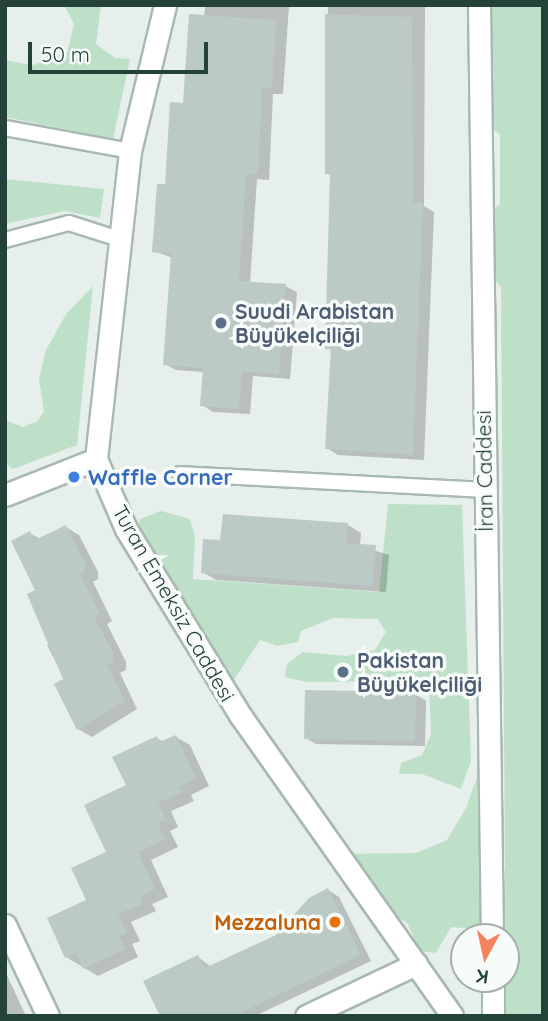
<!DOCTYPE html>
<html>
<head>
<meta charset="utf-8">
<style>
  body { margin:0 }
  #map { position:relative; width:548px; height:1021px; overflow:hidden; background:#e6efeb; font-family:Quicksand,sans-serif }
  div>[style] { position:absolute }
  .green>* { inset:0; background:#bfe0c8 }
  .shadow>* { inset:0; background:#0003 }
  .building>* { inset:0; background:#bbcac4 }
  .roads { filter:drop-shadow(2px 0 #a8b8b2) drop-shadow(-2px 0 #a8b8b2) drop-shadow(0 2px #a8b8b2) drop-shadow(0 -2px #a8b8b2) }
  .lane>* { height:14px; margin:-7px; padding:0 7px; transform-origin:7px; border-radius:7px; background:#fff }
  .street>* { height:21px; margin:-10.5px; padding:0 10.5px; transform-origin:10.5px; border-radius:10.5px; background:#fff }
  .secondary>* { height:21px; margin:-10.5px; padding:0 10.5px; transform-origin:10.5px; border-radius:10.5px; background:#fff }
  .dots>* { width:19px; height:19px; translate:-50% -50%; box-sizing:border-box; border:4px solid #f7fbf9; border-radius:50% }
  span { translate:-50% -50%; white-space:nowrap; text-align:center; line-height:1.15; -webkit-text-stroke:7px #f7fbf9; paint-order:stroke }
  .service-label { font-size:21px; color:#4e5e75; font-weight:700 }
  .left { translate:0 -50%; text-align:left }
  .street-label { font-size:21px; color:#24423a }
  .shop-label { font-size:21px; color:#366cbe; font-weight:700 }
  .food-label { font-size:21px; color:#c56008; font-weight:700 }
  .right { translate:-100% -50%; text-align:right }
  .frame { position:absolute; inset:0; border:7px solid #24423a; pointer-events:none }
  .north { position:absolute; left:450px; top:923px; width:70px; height:70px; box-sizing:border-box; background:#f7fbf9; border:2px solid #a3b1ad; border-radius:50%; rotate:188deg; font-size:19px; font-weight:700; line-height:28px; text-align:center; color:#24423a }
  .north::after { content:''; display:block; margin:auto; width:24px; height:32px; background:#f4845f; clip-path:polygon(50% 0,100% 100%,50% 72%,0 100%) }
  .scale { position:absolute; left:28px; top:42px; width:180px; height:32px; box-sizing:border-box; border:4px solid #24423a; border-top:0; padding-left:9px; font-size:21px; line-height:24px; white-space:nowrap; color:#24423a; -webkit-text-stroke:5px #f7fbf9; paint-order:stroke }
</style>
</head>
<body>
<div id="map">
  <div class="green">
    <div style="clip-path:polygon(64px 5px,101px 5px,96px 44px,115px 58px,130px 59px,113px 139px,5px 117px,5px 60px,32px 65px,67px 53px,74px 24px)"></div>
    <div style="clip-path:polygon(487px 5px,543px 5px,543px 1016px,506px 1016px,501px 287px,492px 277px,494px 240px,486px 225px,488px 211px,500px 205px,500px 134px,489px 127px)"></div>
    <div style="clip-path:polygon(5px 179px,104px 189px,100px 218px,65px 211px,5px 224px)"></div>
    <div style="clip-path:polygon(93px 286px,77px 445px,13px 469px,5px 463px,5px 420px,23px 427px,38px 421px,44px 411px,39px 379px,46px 350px,66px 314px)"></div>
    <div style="clip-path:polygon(388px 504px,462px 505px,471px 761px,461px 789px,422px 774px,399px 774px,401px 763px,422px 755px,431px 734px,429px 681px,306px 682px,285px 677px,287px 664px,303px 652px,347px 656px,375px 650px,386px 632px,378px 619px,333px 618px,301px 631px,298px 642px,277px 646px,260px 640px,233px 681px,137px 530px,140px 519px,161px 511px,190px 519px,195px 536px,193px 579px,379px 592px)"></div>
    <div style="clip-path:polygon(488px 747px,483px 924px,475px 929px,451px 927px,436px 953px,420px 951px,407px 923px,386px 909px,336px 854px,416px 853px,447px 840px,466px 808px)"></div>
  </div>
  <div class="shadow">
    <div style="clip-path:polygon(206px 5px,289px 5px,283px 94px,273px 94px,269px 180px,257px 179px,250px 283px,285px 286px,297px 292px,290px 379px,253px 376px,250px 414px,213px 412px,202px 405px,204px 372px,176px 370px,165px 364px,173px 258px,154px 251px)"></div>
    <div style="clip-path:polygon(328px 5px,425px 5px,424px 206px,434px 212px,424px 460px,338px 455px,327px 448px,333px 351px,327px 348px,332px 176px,326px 173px)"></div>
    <div style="clip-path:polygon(348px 525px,361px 533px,360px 546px,389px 555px,386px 592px,216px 580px,203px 572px,222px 542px)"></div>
    <div style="clip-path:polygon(66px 527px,79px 535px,98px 572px,98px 579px,93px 582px,112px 621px,107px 624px,126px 662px,126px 670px,120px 673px,137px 709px,92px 737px,78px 729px,65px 680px,47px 645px,52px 643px,37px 591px,30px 533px,40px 539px)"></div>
    <div style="clip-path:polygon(415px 694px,426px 701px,425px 746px,316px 744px,306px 738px)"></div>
    <div style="clip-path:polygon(176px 737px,190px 745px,209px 786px,191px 795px,194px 801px,171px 811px,178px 827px,170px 831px,178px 847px,151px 860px,168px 897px,152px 904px,156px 911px,131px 922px,140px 941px,132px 944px,138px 957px,98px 976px,66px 957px,108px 853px,128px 786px,156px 738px,164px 742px)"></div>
    <div style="clip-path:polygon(328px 890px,339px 897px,371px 961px,255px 1016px,162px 1016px,198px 957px,211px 967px,277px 936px)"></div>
    <div style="clip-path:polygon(5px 971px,26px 1016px,5px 1016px)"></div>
  </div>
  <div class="building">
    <div style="clip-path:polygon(189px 14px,276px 20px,272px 89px,262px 88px,258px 174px,246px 174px,239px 281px,286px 284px,279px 374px,242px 371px,239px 409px,200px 406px,203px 368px,163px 365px,171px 254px,152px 252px,157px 184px,165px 184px,170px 102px,183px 103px)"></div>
    <div style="clip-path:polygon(325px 14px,412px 17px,413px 203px,423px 203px,413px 455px,325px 449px,331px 349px,325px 349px,330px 174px,325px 174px)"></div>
    <div style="clip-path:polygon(223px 514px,348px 523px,346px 543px,376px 545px,373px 586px,201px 573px,203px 539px,220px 540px)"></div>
    <div style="clip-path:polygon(66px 525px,85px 563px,85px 572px,80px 574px,100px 613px,94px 616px,113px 653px,113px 662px,107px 665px,125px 701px,77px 730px,54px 684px,63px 679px,27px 594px,35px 590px,11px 541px,30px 531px,35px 540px)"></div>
    <div style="clip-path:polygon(305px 690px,416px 692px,415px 741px,304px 739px)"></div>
    <div style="clip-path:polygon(176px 735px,196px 778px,179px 787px,182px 793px,158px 803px,166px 820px,158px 823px,165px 840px,138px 852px,155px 889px,140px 896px,143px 904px,118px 914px,127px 933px,119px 936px,126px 949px,83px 969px,75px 953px,65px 958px,47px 918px,86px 900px,71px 868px,106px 852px,84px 805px,126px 785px,112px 757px,157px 736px,159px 742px)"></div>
    <div style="clip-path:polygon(328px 888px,361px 955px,234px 1016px,160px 1016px,143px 981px,198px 955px,205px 968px,276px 935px,309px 898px)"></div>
  </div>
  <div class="roads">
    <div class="lane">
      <div style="left:5px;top:128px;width:127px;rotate:10.4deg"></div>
      <div style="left:5px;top:240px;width:66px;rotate:-14.9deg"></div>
      <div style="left:69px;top:223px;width:52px;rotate:17.7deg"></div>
      <div style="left:180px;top:474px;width:304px;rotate:3deg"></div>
    </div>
    <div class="street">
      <div style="left:96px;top:459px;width:76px;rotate:66.8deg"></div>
      <div style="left:126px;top:529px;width:218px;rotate:58.5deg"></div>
      <div style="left:240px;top:715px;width:368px;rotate:54.8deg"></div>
      <div style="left:5px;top:925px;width:101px;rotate:64.7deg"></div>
      <div style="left:306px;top:1016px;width:122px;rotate:-25.3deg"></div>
    </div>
    <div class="secondary">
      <div style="left:479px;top:5px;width:932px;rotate:89.2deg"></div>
      <div style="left:5px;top:495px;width:98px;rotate:-21.6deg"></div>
      <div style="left:96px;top:459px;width:310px;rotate:-83.7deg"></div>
      <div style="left:130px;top:151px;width:150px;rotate:-76.5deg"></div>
      <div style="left:493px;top:979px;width:37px;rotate:90deg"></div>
    </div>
  </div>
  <div class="dots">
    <div style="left:221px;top:323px;background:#5c6f8a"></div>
    <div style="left:74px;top:477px;background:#3f7fe0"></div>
    <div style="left:343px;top:672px;background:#5c6f8a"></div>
    <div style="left:335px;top:922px;background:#e8710a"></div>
  </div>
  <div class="service-label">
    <span class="left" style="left:235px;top:323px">Suudi Arabistan<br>Büyükelçiliği</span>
    <span class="left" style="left:357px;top:672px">Pakistan<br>Büyükelçiliği</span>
  </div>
  <div class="street-label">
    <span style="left:484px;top:471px;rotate:-91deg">İran Caddesi</span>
    <span style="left:174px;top:603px;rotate:60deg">Turan Emeksiz Caddesi</span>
  </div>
  <div class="shop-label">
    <span class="left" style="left:88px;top:477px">Waffle Corner</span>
  </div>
  <div class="food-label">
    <span class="right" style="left:321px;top:922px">Mezzaluna</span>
  </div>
  <div class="frame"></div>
  <div class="north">K</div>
  <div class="scale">50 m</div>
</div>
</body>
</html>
